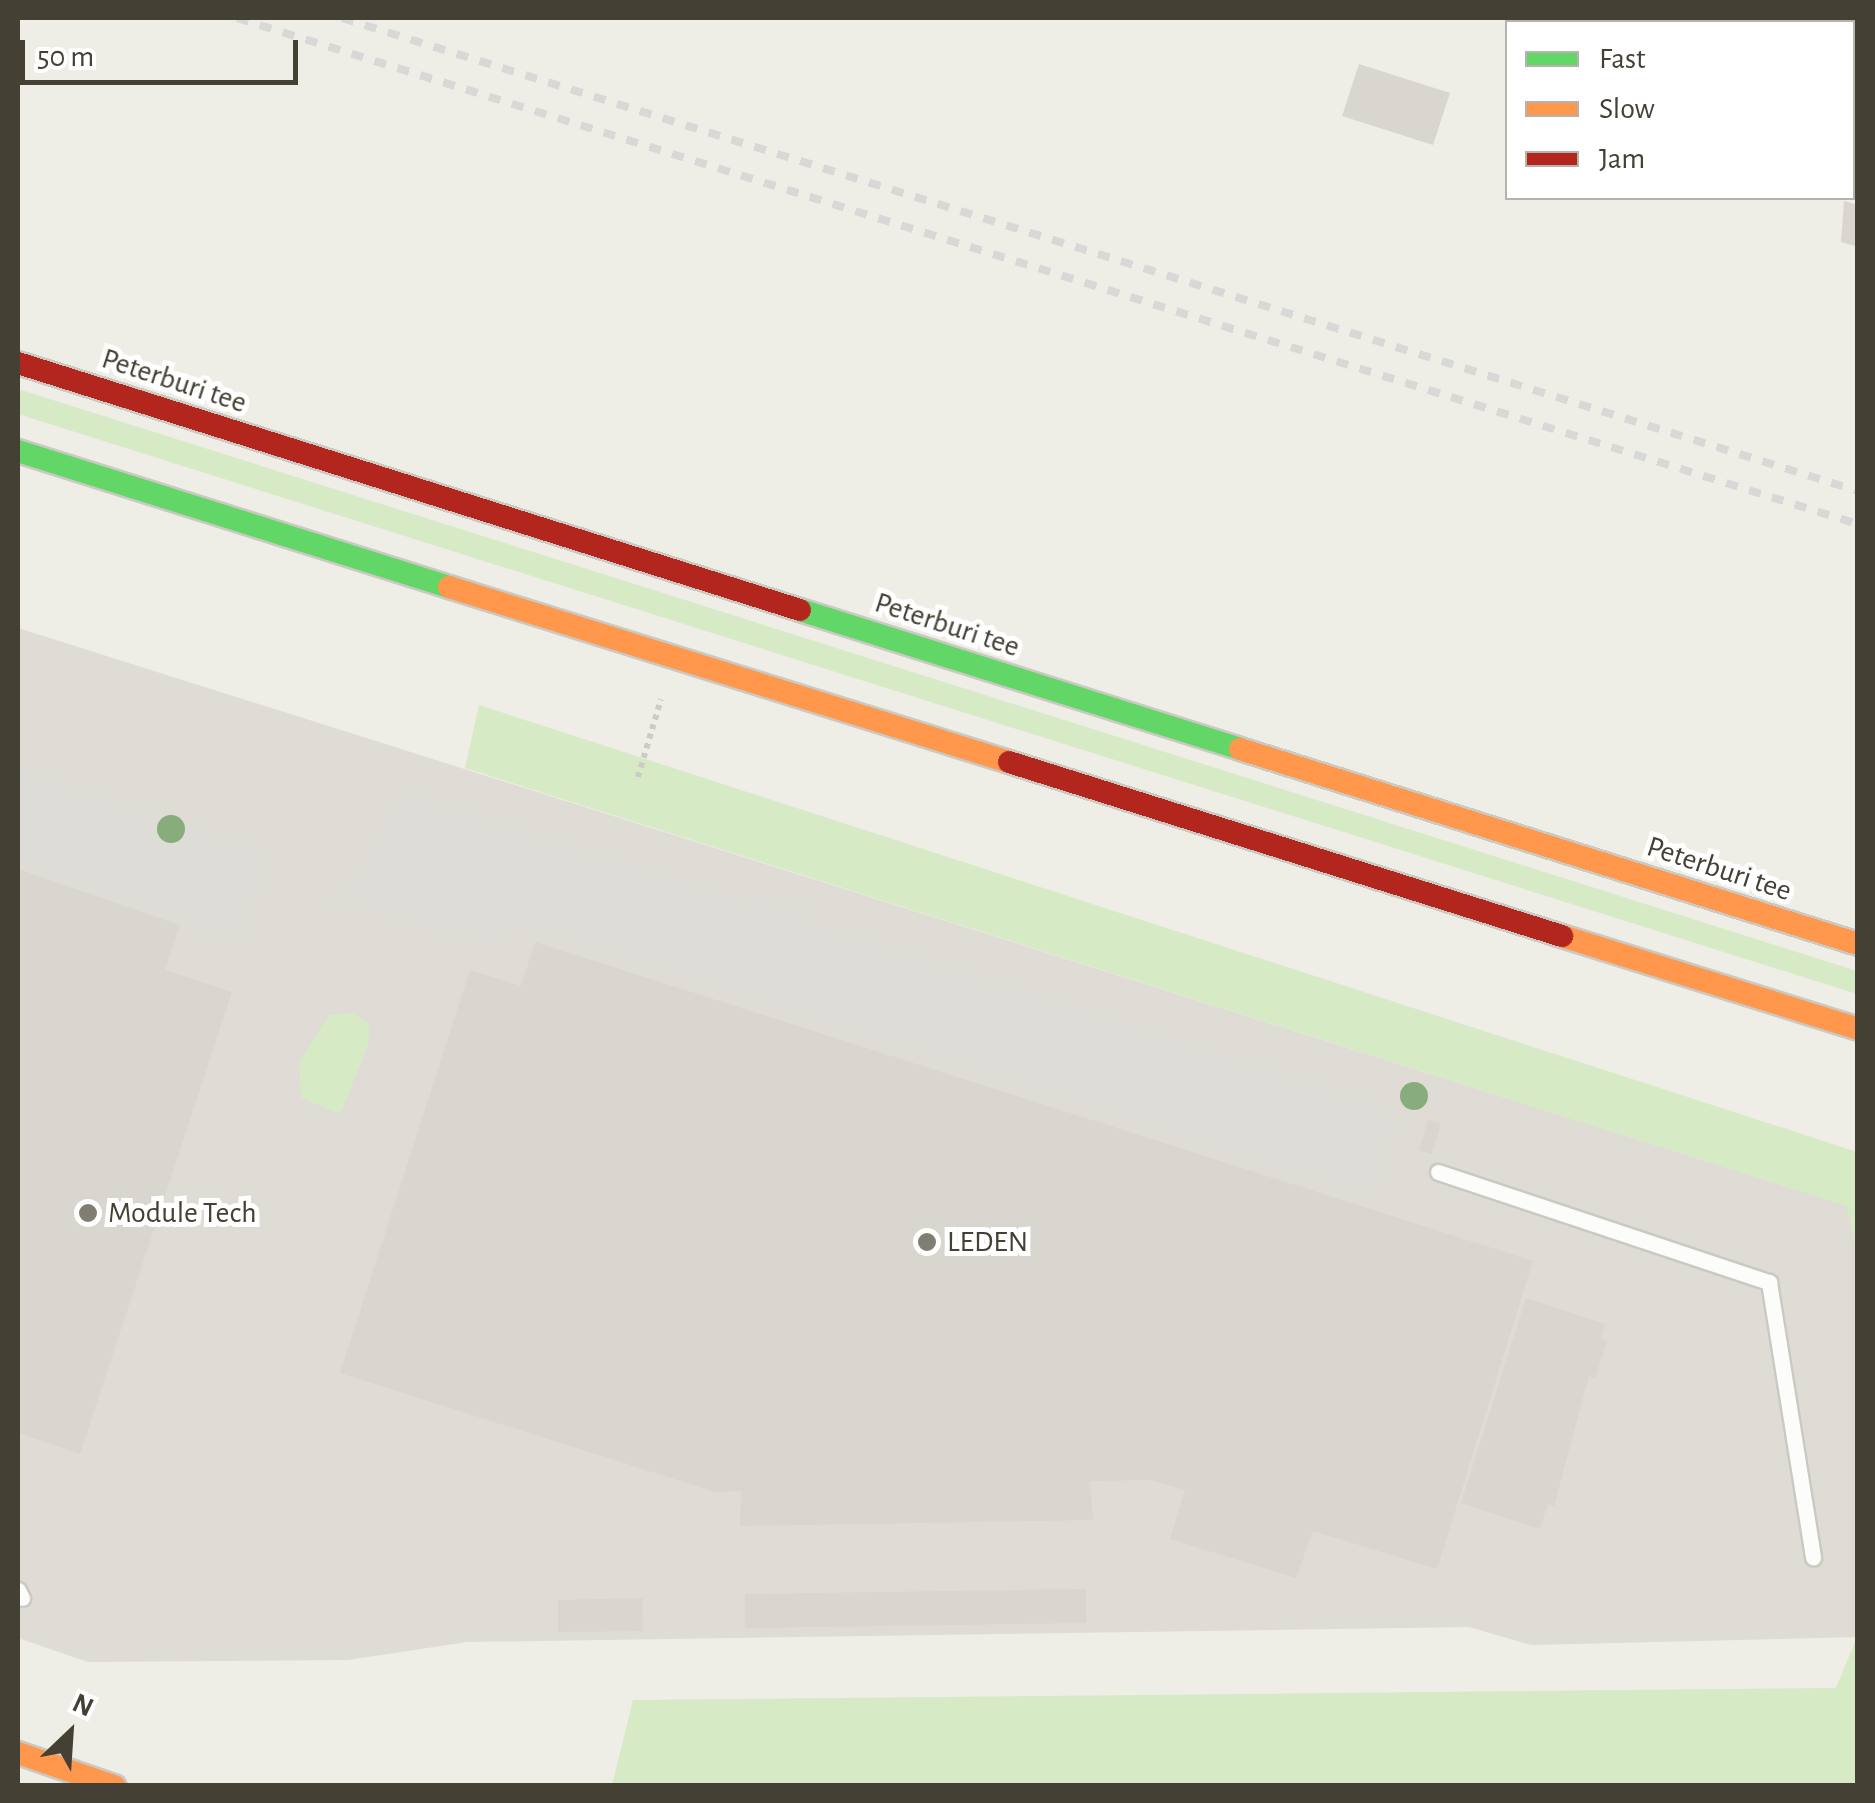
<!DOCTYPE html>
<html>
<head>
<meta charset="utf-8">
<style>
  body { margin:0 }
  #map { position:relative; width:1875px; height:1803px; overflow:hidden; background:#eeede6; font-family:"Alegreya Sans",sans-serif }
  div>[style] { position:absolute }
  .industrial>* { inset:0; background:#dedcd4 }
  .green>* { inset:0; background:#d5eac5 }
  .parking>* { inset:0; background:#dddcd6 }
  .building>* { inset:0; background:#d8d6cf }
  .path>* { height:6px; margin-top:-3px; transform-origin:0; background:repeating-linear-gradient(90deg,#cdcbc5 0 5px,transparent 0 10px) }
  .roads { filter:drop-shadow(2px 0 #cac9c2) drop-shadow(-2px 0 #cac9c2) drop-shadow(0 2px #cac9c2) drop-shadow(0 -2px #cac9c2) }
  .lane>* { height:15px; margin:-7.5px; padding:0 7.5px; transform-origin:7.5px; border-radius:7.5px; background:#fcfcfb }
  .fast>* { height:22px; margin:-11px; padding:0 11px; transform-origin:11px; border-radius:11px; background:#63d668 }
  .slow>* { height:22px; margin:-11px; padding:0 11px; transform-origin:11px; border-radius:11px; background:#ff974d }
  .jam>* { height:22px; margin:-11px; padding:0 11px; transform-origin:11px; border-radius:11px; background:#b3261e }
  .rail>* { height:8px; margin-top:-4px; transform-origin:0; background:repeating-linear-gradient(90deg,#d8d8d7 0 12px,transparent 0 24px) }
  .trees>* { width:28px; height:28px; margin:-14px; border-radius:50%; background:#89ac7c }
  .dots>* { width:28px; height:28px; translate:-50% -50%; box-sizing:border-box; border:5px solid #fff; border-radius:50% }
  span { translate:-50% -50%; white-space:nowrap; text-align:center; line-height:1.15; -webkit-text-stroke:10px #fff; paint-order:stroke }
  .street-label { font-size:30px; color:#444033 }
  .poi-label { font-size:30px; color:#444033 }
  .left { translate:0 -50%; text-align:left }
  .frame { position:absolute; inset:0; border:20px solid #444033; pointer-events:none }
  .legend { position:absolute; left:1505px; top:20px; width:350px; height:180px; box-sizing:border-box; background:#fff; border:2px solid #b4b3ad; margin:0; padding:12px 18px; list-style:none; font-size:30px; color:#444033 }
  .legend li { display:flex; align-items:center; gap:20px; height:50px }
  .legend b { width:50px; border:2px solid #b4b3ad }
  .north { position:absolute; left:20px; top:1683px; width:100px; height:100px; -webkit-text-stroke:8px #fff; paint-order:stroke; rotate:25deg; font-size:28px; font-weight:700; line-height:40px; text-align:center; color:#444033 }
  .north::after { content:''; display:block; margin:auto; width:35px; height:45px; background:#444033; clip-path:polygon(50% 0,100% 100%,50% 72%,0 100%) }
  .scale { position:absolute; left:20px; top:40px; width:278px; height:45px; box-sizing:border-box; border:5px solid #444033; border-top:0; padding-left:12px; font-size:30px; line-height:35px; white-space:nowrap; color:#444033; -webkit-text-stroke:8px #fff; paint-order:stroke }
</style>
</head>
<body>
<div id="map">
  <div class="industrial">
    <div style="clip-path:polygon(18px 628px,1848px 1206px,1858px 1251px,1858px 1637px,1531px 1645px,1469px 1627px,467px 1642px,348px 1660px,88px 1662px,18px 1638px)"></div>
  </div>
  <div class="green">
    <div style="clip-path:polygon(18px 389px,1857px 971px,1857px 994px,18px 414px)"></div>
    <div style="clip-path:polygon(479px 705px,1857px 1152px,1857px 1251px,1847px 1206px,465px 768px)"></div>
    <div style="clip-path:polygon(354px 1013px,370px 1025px,368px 1046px,340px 1114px,301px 1098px,299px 1063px,329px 1015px)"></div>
    <div style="clip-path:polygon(1857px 1637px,1857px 1785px,612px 1785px,633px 1700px,1836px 1688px)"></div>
  </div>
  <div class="parking">
    <div style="clip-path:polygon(18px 769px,160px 816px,155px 830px,162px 842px,178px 843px,188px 826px,270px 853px,240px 944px,18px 866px)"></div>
    <div style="clip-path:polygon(399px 790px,751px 903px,755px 892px,811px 909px,808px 921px,1400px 1111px,1372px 1199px,516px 925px,511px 936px,488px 947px,325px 898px,354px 883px)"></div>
  </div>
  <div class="building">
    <div style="clip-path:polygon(1359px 64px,1450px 93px,1433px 145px,1342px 116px)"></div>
    <div style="clip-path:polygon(1844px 201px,1858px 205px,1858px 247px,1841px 242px)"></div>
    <div style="clip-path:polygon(18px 869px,180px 925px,165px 970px,232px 992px,80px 1454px,18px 1433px)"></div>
    <div style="clip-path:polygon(535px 942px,1533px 1261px,1437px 1569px,1313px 1531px,1296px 1578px,1170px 1539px,1185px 1490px,1150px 1480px,1090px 1481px,1093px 1520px,740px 1526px,741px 1491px,715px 1492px,340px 1373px,470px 970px,521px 986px)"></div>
    <div style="clip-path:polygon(1428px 1120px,1441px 1124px,1432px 1154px,1419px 1150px)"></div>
    <div style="clip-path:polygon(1526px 1298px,1605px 1324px,1601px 1338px,1607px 1341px,1595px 1378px,1589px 1376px,1554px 1506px,1548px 1504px,1540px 1529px,1461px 1503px)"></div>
    <div style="clip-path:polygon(1086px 1589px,1086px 1623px,745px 1628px,745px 1594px)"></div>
    <div style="clip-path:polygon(642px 1598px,643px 1631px,558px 1632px,558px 1600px)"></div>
  </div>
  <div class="path">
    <div style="left:638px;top:777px;width:81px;rotate:-73.6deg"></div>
  </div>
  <div class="roads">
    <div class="lane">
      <div style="left:1852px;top:180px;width:6px;rotate:18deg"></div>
      <div style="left:1438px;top:1172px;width:349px;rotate:18.4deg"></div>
      <div style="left:1769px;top:1282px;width:279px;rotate:80.9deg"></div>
      <div style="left:18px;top:1590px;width:9px;rotate:63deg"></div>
    </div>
    <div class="fast">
      <div style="left:18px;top:451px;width:452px;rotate:17.5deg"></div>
      <div style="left:800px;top:610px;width:461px;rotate:17.5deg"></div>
    </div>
    <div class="slow">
      <div style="left:449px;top:587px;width:587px;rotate:17.35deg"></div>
      <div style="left:1240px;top:749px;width:648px;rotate:17.51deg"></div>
      <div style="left:1562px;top:936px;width:310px;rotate:17.4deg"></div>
      <div style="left:18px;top:1753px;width:102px;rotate:19deg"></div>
    </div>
    <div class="jam">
      <div style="left:18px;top:363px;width:820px;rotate:17.53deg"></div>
      <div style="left:1009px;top:762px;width:580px;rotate:17.47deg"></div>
    </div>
  </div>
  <div class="rail">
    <div style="left:237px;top:18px;width:1698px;rotate:17.34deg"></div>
    <div style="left:342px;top:18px;width:1588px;rotate:17.33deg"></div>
  </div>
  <div class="trees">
    <div style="left:171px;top:829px"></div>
    <div style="left:1414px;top:1096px"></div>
  </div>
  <div class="dots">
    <div style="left:88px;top:1213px;background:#807d72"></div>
    <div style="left:927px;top:1242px;background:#807d72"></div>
  </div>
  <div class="street-label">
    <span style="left:174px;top:381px;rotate:18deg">Peterburi tee</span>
    <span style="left:947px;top:625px;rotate:18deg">Peterburi tee</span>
    <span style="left:1719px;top:869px;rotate:18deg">Peterburi tee</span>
  </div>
  <div class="poi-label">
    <span class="left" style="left:108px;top:1213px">Module Tech</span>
    <span class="left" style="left:947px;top:1242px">LEDEN</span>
  </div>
  <div class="frame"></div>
  <ul class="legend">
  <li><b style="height:12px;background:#63d668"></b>Fast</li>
  <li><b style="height:12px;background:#ff974d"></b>Slow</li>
  <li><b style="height:12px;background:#b3261e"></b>Jam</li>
  </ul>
  <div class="north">N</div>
  <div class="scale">50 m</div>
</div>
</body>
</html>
